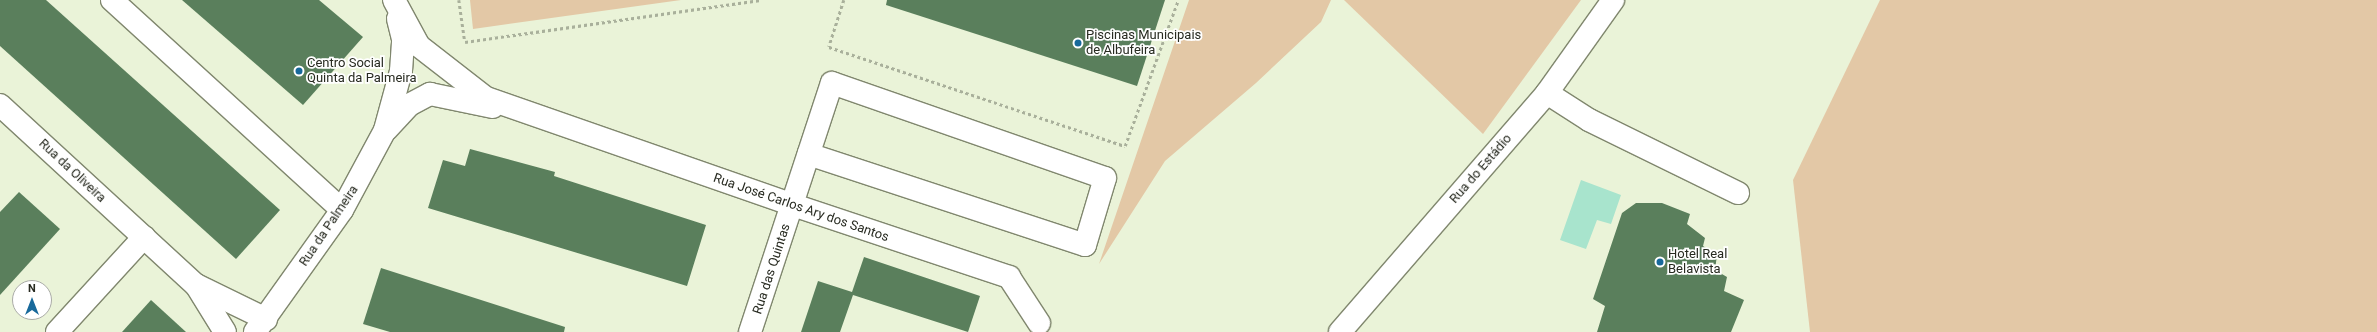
<!DOCTYPE html>
<html>
<head>
<meta charset="utf-8">
<style>
  body { margin:0 }
  #map { position:relative; width:2377px; height:332px; overflow:hidden; background:#eaf3d8; font-family:Roboto,sans-serif }
  div>[style] { position:absolute }
  .green>* { inset:0; background:#e3c8a6 }
  .water>* { inset:0; background:#a8e4cd }
  .building>* { inset:0; background:#5a7f5c }
  .path>* { height:2.5px; margin-top:-1.25px; transform-origin:0; background:repeating-linear-gradient(90deg,#a9b09b 0 3px,transparent 0 6px) }
  .roads { filter:drop-shadow(1px 0 #80876e) drop-shadow(-1px 0 #80876e) drop-shadow(0 1px #80876e) drop-shadow(0 -1px #80876e) }
  .minor>* { height:22px; margin:-11px; padding:0 11px; transform-origin:11px; border-radius:11px; background:#fff }
  .dots>* { width:11px; height:11px; translate:-50% -50%; box-sizing:border-box; border:2px solid #fff; border-radius:50% }
  span { translate:-50% -50%; white-space:nowrap; text-align:center; line-height:1.15; -webkit-text-stroke:3.5px #fff; paint-order:stroke }
  .poi-label { font-size:13px; color:#272a20 }
  .left { translate:0 -50%; text-align:left }
  .street-label { font-size:13px; color:#272a20 }
  .north { position:absolute; left:12px; top:280px; width:40px; height:40px; box-sizing:border-box; background:#fff; border:1px solid #a9aaa6; border-radius:50%; rotate:0deg; font-size:11px; font-weight:700; line-height:16px; text-align:center; color:#272a20 }
  .north::after { content:''; display:block; margin:auto; width:14px; height:18px; background:#18699b; clip-path:polygon(50% 0,100% 100%,50% 72%,0 100%) }
</style>
</head>
<body>
<div id="map">
  <div class="green">
    <div style="clip-path:polygon(470px 0,681px 0,473px 29px)"></div>
    <div style="clip-path:polygon(1189px 0,1331px 0,1321px 22px,1256px 83px,1165px 161px,1099px 264px)"></div>
    <div style="clip-path:polygon(1344px 0,1581px 0,1483px 134px)"></div>
    <div style="clip-path:polygon(1880px 0,2377px 0,2377px 332px,1810px 332px,1793px 180px)"></div>
  </div>
  <div class="water">
    <div style="clip-path:polygon(1581px 180px,1621px 195px,1611px 224px,1597px 220px,1586px 249px,1560px 240px)"></div>
  </div>
  <div class="building">
    <div style="clip-path:polygon(0 0,46px 0,280px 210px,236px 259px,0 46px)"></div>
    <div style="clip-path:polygon(182px 0,319px 0,363px 37px,303px 105px)"></div>
    <div style="clip-path:polygon(887px 0,1165px 0,1137px 86px,886px 5px)"></div>
    <div style="clip-path:polygon(470px 149px,555px 172px,554px 176px,706px 225px,687px 286px,428px 208px,443px 160px,465px 166px)"></div>
    <div style="clip-path:polygon(19px 192px,60px 229px,0 295px,0 212px)"></div>
    <div style="clip-path:polygon(1636px 203px,1662px 203px,1690px 214px,1687px 224px,1705px 238px,1703px 246px,1717px 255px,1715px 270px,1727px 277px,1724px 291px,1744px 300px,1731px 332px,1597px 332px,1605px 306px,1593px 299px,1622px 213px)"></div>
    <div style="clip-path:polygon(864px 257px,980px 296px,968px 332px,853px 295px,840px 332px,801px 332px,818px 281px,852px 292px)"></div>
    <div style="clip-path:polygon(381px 268px,565px 327px,564px 332px,390px 332px,363px 324px)"></div>
    <div style="clip-path:polygon(151px 300px,186px 332px,122px 332px)"></div>
  </div>
  <div class="path">
    <div style="left:459px;top:0;width:42px;rotate:81.9deg"></div>
    <div style="left:465px;top:42px;width:297px;rotate:-8.1deg"></div>
    <div style="left:844px;top:0;width:49px;rotate:107.7deg"></div>
    <div style="left:829px;top:47px;width:312px;rotate:18.5deg"></div>
    <div style="left:1125px;top:146px;width:155px;rotate:-70deg"></div>
  </div>
  <div class="roads">
    <div class="minor">
      <div style="left:112px;top:0;width:311px;rotate:42.4deg"></div>
      <div style="left:394px;top:0;width:52px;rotate:61.5deg"></div>
      <div style="left:419px;top:46px;width:85px;rotate:37.8deg"></div>
      <div style="left:486px;top:98px;width:325px;rotate:19.2deg"></div>
      <div style="left:793px;top:205px;width:228px;rotate:18.4deg"></div>
      <div style="left:1009px;top:277px;width:55px;rotate:56.9deg"></div>
      <div style="left:1547px;top:93px;width:50px;rotate:32.7deg"></div>
      <div style="left:1589px;top:120px;width:166px;rotate:26.1deg"></div>
      <div style="left:0;top:105px;width:266px;rotate:42.6deg"></div>
      <div style="left:196px;top:285px;width:55px;rotate:58.3deg"></div>
      <div style="left:387px;top:129px;width:33px;rotate:-47deg"></div>
      <div style="left:409px;top:105px;width:24px;rotate:-28deg"></div>
      <div style="left:430px;top:94px;width:64px;rotate:11.7deg"></div>
      <div style="left:196px;top:285px;width:78px;rotate:25.9deg"></div>
      <div style="left:57px;top:332px;width:129px;rotate:-47.5deg"></div>
      <div style="left:255px;top:332px;width:150px;rotate:-54.5deg"></div>
      <div style="left:342px;top:210px;width:91px;rotate:-61.7deg"></div>
      <div style="left:385px;top:130px;width:61px;rotate:-74.8deg"></div>
      <div style="left:401px;top:71px;width:32px;rotate:-86deg"></div>
      <div style="left:403px;top:39px;width:21px;rotate:-104deg"></div>
      <div style="left:750px;top:332px;width:262px;rotate:-71.8deg"></div>
      <div style="left:832px;top:83px;width:289px;rotate:19.2deg"></div>
      <div style="left:1105px;top:178px;width:70px;rotate:106.6deg"></div>
      <div style="left:1085px;top:245px;width:291px;rotate:-161.8deg"></div>
      <div style="left:1340px;top:332px;width:316px;rotate:-49.1deg"></div>
      <div style="left:1547px;top:93px;width:114px;rotate:-54.6deg"></div>
    </div>
  </div>
  <div class="dots">
    <div style="left:1078px;top:43px;background:#18699b"></div>
    <div style="left:299px;top:71px;background:#18699b"></div>
    <div style="left:1660px;top:262px;background:#18699b"></div>
  </div>
  <div class="poi-label">
    <span class="left" style="left:1086px;top:43px">Piscinas Municipais<br>de Albufeira</span>
    <span class="left" style="left:307px;top:71px">Centro Social<br>Quinta da Palmeira</span>
    <span class="left" style="left:1668px;top:262px">Hotel Real<br>Belavista</span>
  </div>
  <div class="street-label">
    <span style="left:1481px;top:169px;rotate:-49deg">Rua do Estádio</span>
    <span style="left:72px;top:171px;rotate:43deg">Rua da Oliveira</span>
    <span style="left:801px;top:208px;rotate:19deg">Rua José Carlos Ary dos Santos</span>
    <span style="left:329px;top:226px;rotate:-56deg">Rua da Palmeira</span>
    <span style="left:772px;top:269px;rotate:-72deg">Rua das Quintas</span>
  </div>
  <div class="north">N</div>
</div>
</body>
</html>
